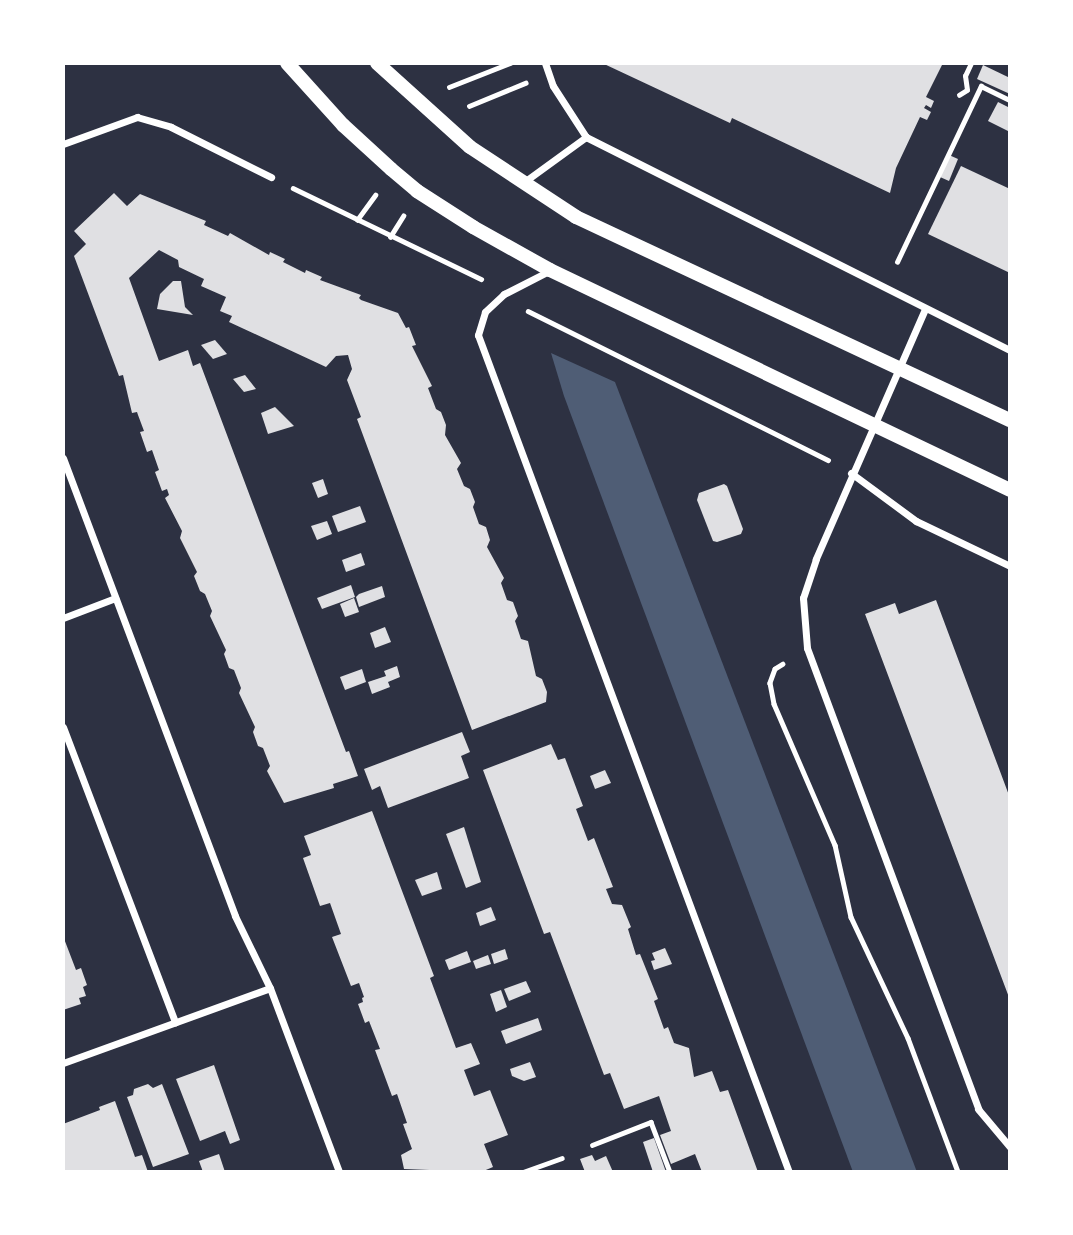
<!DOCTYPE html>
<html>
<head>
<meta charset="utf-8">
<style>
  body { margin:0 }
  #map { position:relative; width:1073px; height:1235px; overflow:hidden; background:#2d3142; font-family:"Zilla Slab",serif }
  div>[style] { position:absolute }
  .water>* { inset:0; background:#4f5d75 }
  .building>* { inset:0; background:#e0e0e3 }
  .path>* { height:4.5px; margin:-2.25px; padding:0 2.25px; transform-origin:2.25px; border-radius:2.25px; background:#fff }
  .minor>* { height:7px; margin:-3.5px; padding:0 3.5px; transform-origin:3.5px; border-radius:3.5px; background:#fff }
  .secondary>* { height:14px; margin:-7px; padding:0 7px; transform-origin:7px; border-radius:7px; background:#fff }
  span { translate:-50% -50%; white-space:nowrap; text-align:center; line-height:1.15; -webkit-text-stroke:6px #fff; paint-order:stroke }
  .frame { position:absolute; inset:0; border:65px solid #fff; pointer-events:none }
</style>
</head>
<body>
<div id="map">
  <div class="water">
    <div style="clip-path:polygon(551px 353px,615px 382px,917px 1172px,853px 1172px,564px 396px)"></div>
  </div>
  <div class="building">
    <div style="clip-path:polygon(602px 63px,943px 63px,926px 97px,934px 101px,931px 108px,926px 105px,924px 108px,931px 112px,927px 120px,920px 117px,896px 168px,890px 193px,732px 118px,730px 123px)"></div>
    <div style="clip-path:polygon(983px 65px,1010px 78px,1010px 94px,977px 79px)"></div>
    <div style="clip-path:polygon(998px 102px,1010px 108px,1010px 132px,988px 121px)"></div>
    <div style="clip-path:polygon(949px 155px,958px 159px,949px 181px,940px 177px)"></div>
    <div style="clip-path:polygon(961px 166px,1010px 189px,1010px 273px,928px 234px)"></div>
    <div style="clip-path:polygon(114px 193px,127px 206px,140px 194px,206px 221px,204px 225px,228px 236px,230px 233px,269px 255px,270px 252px,285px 259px,283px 262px,305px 273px,306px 270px,322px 277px,320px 280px,361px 295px,359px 298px,361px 300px,398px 313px,406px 328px,409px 327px,416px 345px,412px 346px,432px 386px,428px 388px,436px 409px,441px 412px,446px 425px,445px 435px,461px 463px,457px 469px,464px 486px,470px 489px,475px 502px,473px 507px,479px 524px,486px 527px,490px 540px,487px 547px,504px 578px,501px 583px,507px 600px,513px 602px,518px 616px,515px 621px,521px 639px,528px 641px,536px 676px,542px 679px,547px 692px,546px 702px,472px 730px,357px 419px,361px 417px,347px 380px,352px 369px,348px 355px,336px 356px,326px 367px,229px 322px,232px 316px,220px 311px,226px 297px,201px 286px,204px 279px,179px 267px,178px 260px,159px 250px,129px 278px,159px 361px,188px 350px,193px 366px,200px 363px,346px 752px,349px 751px,358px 776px,333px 784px,334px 788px,284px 803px,267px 771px,270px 766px,263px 748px,258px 746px,253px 732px,255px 727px,239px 693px,241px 688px,234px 670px,229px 668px,224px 654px,226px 650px,210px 616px,212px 611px,205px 594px,200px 591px,194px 576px,197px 572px,180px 538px,182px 531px,165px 498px,169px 495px,167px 489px,162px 491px,155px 472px,159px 470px,152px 450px,147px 452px,140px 432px,144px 431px,138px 415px,137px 412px,132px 413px,123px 375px,119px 376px,74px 256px,86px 244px,74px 231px)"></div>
    <div style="clip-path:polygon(173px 281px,181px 281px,185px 307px,193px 315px,157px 309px,160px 294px)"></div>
    <div style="clip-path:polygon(215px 340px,227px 354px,213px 359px,201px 345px)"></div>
    <div style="clip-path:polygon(245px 375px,256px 389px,244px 392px,233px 379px)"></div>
    <div style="clip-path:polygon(275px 407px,294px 426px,268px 434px,261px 413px)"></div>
    <div style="clip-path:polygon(323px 479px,328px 494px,318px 498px,312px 483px)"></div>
    <div style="clip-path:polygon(724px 484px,727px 486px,743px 529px,741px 534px,717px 542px,713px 541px,697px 500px,699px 493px)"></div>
    <div style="clip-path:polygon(360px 506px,366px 522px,338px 532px,332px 516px)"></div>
    <div style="clip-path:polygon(327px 521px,332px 534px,317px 540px,311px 526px)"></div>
    <div style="clip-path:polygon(361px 553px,365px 565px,346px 572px,342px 560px)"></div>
    <div style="clip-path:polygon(351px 585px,355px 597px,322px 609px,317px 598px)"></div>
    <div style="clip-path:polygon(382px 586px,385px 597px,359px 607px,356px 597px,359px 594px)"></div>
    <div style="clip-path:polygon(354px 598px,359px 612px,345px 617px,340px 604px)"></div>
    <div style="clip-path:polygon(936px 600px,1010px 798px,1010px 1000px,865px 614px,895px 603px,899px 614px)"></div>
    <div style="clip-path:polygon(385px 627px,391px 642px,375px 648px,370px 633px)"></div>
    <div style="clip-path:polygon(397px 666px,400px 677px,388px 682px,390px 687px,372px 694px,368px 682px,386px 676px,384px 671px)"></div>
    <div style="clip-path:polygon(362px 669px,366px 682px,345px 690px,340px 677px)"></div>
    <div style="clip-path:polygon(462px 732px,470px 752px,461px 756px,469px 778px,388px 808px,380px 786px,372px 790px,364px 769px)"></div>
    <div style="clip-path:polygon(551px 744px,558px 760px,565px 758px,583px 806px,576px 809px,588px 841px,594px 838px,613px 887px,606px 889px,612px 904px,622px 905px,631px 927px,628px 929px,636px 955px,640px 954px,658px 999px,654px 1001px,664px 1029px,668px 1027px,674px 1043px,689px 1048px,694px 1077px,712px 1071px,720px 1092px,728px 1090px,758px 1172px,702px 1172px,695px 1154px,671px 1164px,660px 1135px,671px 1131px,659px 1096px,624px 1109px,610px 1073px,604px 1075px,550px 932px,544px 934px,483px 770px)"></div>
    <div style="clip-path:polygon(605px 770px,611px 783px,595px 789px,590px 776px)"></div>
    <div style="clip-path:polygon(372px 811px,434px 976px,430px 978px,456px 1048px,471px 1043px,480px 1064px,464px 1070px,474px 1096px,490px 1090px,508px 1135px,484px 1144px,493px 1167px,481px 1172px,404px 1169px,401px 1155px,412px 1149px,403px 1124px,407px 1123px,397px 1094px,392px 1096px,375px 1050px,380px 1049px,369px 1021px,365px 1023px,358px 1004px,363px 1002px,362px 998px,364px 997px,359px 983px,351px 986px,332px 937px,341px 934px,330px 903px,320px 906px,303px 858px,311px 855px,304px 836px)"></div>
    <div style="clip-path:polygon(464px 827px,481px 882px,466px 888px,446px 834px)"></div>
    <div style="clip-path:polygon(437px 872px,442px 889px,422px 896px,415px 880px)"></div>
    <div style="clip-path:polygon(491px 907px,496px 920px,480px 926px,476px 913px)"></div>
    <div style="clip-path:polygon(63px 936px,76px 970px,81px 968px,87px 985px,83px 987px,86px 996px,79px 998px,81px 1004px,63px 1010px)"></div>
    <div style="clip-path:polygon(665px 948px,672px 964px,654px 970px,651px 961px,655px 960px,652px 953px)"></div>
    <div style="clip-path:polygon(505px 949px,508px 959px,494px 964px,491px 954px)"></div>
    <div style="clip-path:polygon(467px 951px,471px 962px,449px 970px,445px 960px)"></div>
    <div style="clip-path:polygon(488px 955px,491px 964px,476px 969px,473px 961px)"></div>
    <div style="clip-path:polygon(526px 981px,531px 992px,509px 1001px,504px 989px)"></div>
    <div style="clip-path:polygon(501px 990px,507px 1007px,496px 1012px,490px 994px)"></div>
    <div style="clip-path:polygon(538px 1018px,542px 1030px,506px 1044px,501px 1031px)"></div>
    <div style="clip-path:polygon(530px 1062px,536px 1077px,524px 1081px,512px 1076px,510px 1069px)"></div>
    <div style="clip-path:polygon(214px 1065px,240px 1140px,230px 1144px,225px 1131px,200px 1141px,176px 1079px)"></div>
    <div style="clip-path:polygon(148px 1084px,153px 1088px,162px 1084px,189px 1154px,153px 1167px,127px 1097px,133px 1095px,134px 1089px)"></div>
    <div style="clip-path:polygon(115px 1101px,135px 1157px,142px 1155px,148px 1172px,63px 1172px,63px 1124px,100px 1110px,99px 1107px)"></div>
    <div style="clip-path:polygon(654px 1138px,666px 1172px,653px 1172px,643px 1142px)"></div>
    <div style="clip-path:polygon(219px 1154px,225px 1172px,203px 1172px,199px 1161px)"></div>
    <div style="clip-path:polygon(592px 1155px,595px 1161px,606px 1156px,613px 1172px,585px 1172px,580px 1159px)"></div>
  </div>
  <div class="path">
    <div style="left:449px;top:87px;width:66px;rotate:-21.5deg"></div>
    <div style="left:959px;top:95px;width:9px;rotate:-32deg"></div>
    <div style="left:967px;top:90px;width:14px;rotate:-98deg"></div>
    <div style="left:965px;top:76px;width:14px;rotate:-65deg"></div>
    <div style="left:469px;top:106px;width:61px;rotate:-22.3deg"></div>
    <div style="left:293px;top:188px;width:209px;rotate:25.8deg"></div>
    <div style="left:357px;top:220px;width:31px;rotate:-54deg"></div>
    <div style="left:390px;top:237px;width:25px;rotate:-58deg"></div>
    <div style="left:897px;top:262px;width:195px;rotate:-64.5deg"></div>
    <div style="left:981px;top:86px;width:32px;rotate:26deg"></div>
    <div style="left:528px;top:311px;width:335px;rotate:26.4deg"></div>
    <div style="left:783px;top:664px;width:9px;rotate:148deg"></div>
    <div style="left:775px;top:669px;width:15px;rotate:110deg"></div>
    <div style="left:770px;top:683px;width:21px;rotate:79deg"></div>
    <div style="left:774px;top:704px;width:154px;rotate:66.6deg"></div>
    <div style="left:835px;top:845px;width:74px;rotate:77.5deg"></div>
    <div style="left:851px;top:917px;width:134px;rotate:64.8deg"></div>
    <div style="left:908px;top:1038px;width:143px;rotate:69.5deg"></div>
    <div style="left:592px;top:1145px;width:63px;rotate:-21.3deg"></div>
    <div style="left:651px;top:1122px;width:53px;rotate:69.2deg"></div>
    <div style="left:523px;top:1172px;width:41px;rotate:-19.7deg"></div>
  </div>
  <div class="minor">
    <div style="left:545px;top:63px;width:24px;rotate:71deg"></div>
    <div style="left:553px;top:86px;width:61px;rotate:57.1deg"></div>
    <div style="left:586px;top:137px;width:474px;rotate:26.7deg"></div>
    <div style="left:63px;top:144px;width:79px;rotate:-20deg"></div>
    <div style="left:137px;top:117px;width:35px;rotate:16deg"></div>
    <div style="left:171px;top:127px;width:112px;rotate:26.6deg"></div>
    <div style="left:524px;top:182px;width:77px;rotate:-36deg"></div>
    <div style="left:549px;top:271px;width:51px;rotate:152.9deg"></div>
    <div style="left:504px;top:294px;width:26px;rotate:137deg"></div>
    <div style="left:485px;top:312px;width:24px;rotate:107deg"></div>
    <div style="left:478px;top:335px;width:893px;rotate:69.62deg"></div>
    <div style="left:925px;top:309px;width:273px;rotate:113.6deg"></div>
    <div style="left:816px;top:559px;width:41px;rotate:108.4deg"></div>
    <div style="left:803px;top:598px;width:50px;rotate:85.4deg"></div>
    <div style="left:807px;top:648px;width:492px;rotate:69.6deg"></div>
    <div style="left:978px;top:1109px;width:50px;rotate:49.9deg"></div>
    <div style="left:63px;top:458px;width:489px;rotate:69.4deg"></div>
    <div style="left:235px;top:916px;width:80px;rotate:64.1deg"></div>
    <div style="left:270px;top:988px;width:197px;rotate:69.4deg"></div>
    <div style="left:851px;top:473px;width:81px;rotate:36.4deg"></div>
    <div style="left:916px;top:521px;width:104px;rotate:25.6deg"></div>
    <div style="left:63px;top:618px;width:56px;rotate:-21deg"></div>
    <div style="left:63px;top:727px;width:316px;rotate:69.2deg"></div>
    <div style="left:63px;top:1063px;width:220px;rotate:-19.9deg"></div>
  </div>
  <div class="secondary">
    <div style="left:287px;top:63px;width:84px;rotate:47.9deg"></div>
    <div style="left:343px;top:125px;width:65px;rotate:42.5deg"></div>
    <div style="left:391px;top:169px;width:34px;rotate:40deg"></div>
    <div style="left:417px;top:191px;width:67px;rotate:32.7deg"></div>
    <div style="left:473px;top:227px;width:88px;rotate:29.2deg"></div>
    <div style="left:550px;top:270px;width:510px;rotate:25.56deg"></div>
    <div style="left:377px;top:63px;width:125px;rotate:42.1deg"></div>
    <div style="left:470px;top:147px;width:127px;rotate:33.4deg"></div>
    <div style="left:576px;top:217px;width:479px;rotate:25.1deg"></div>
  </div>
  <div class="frame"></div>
</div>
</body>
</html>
